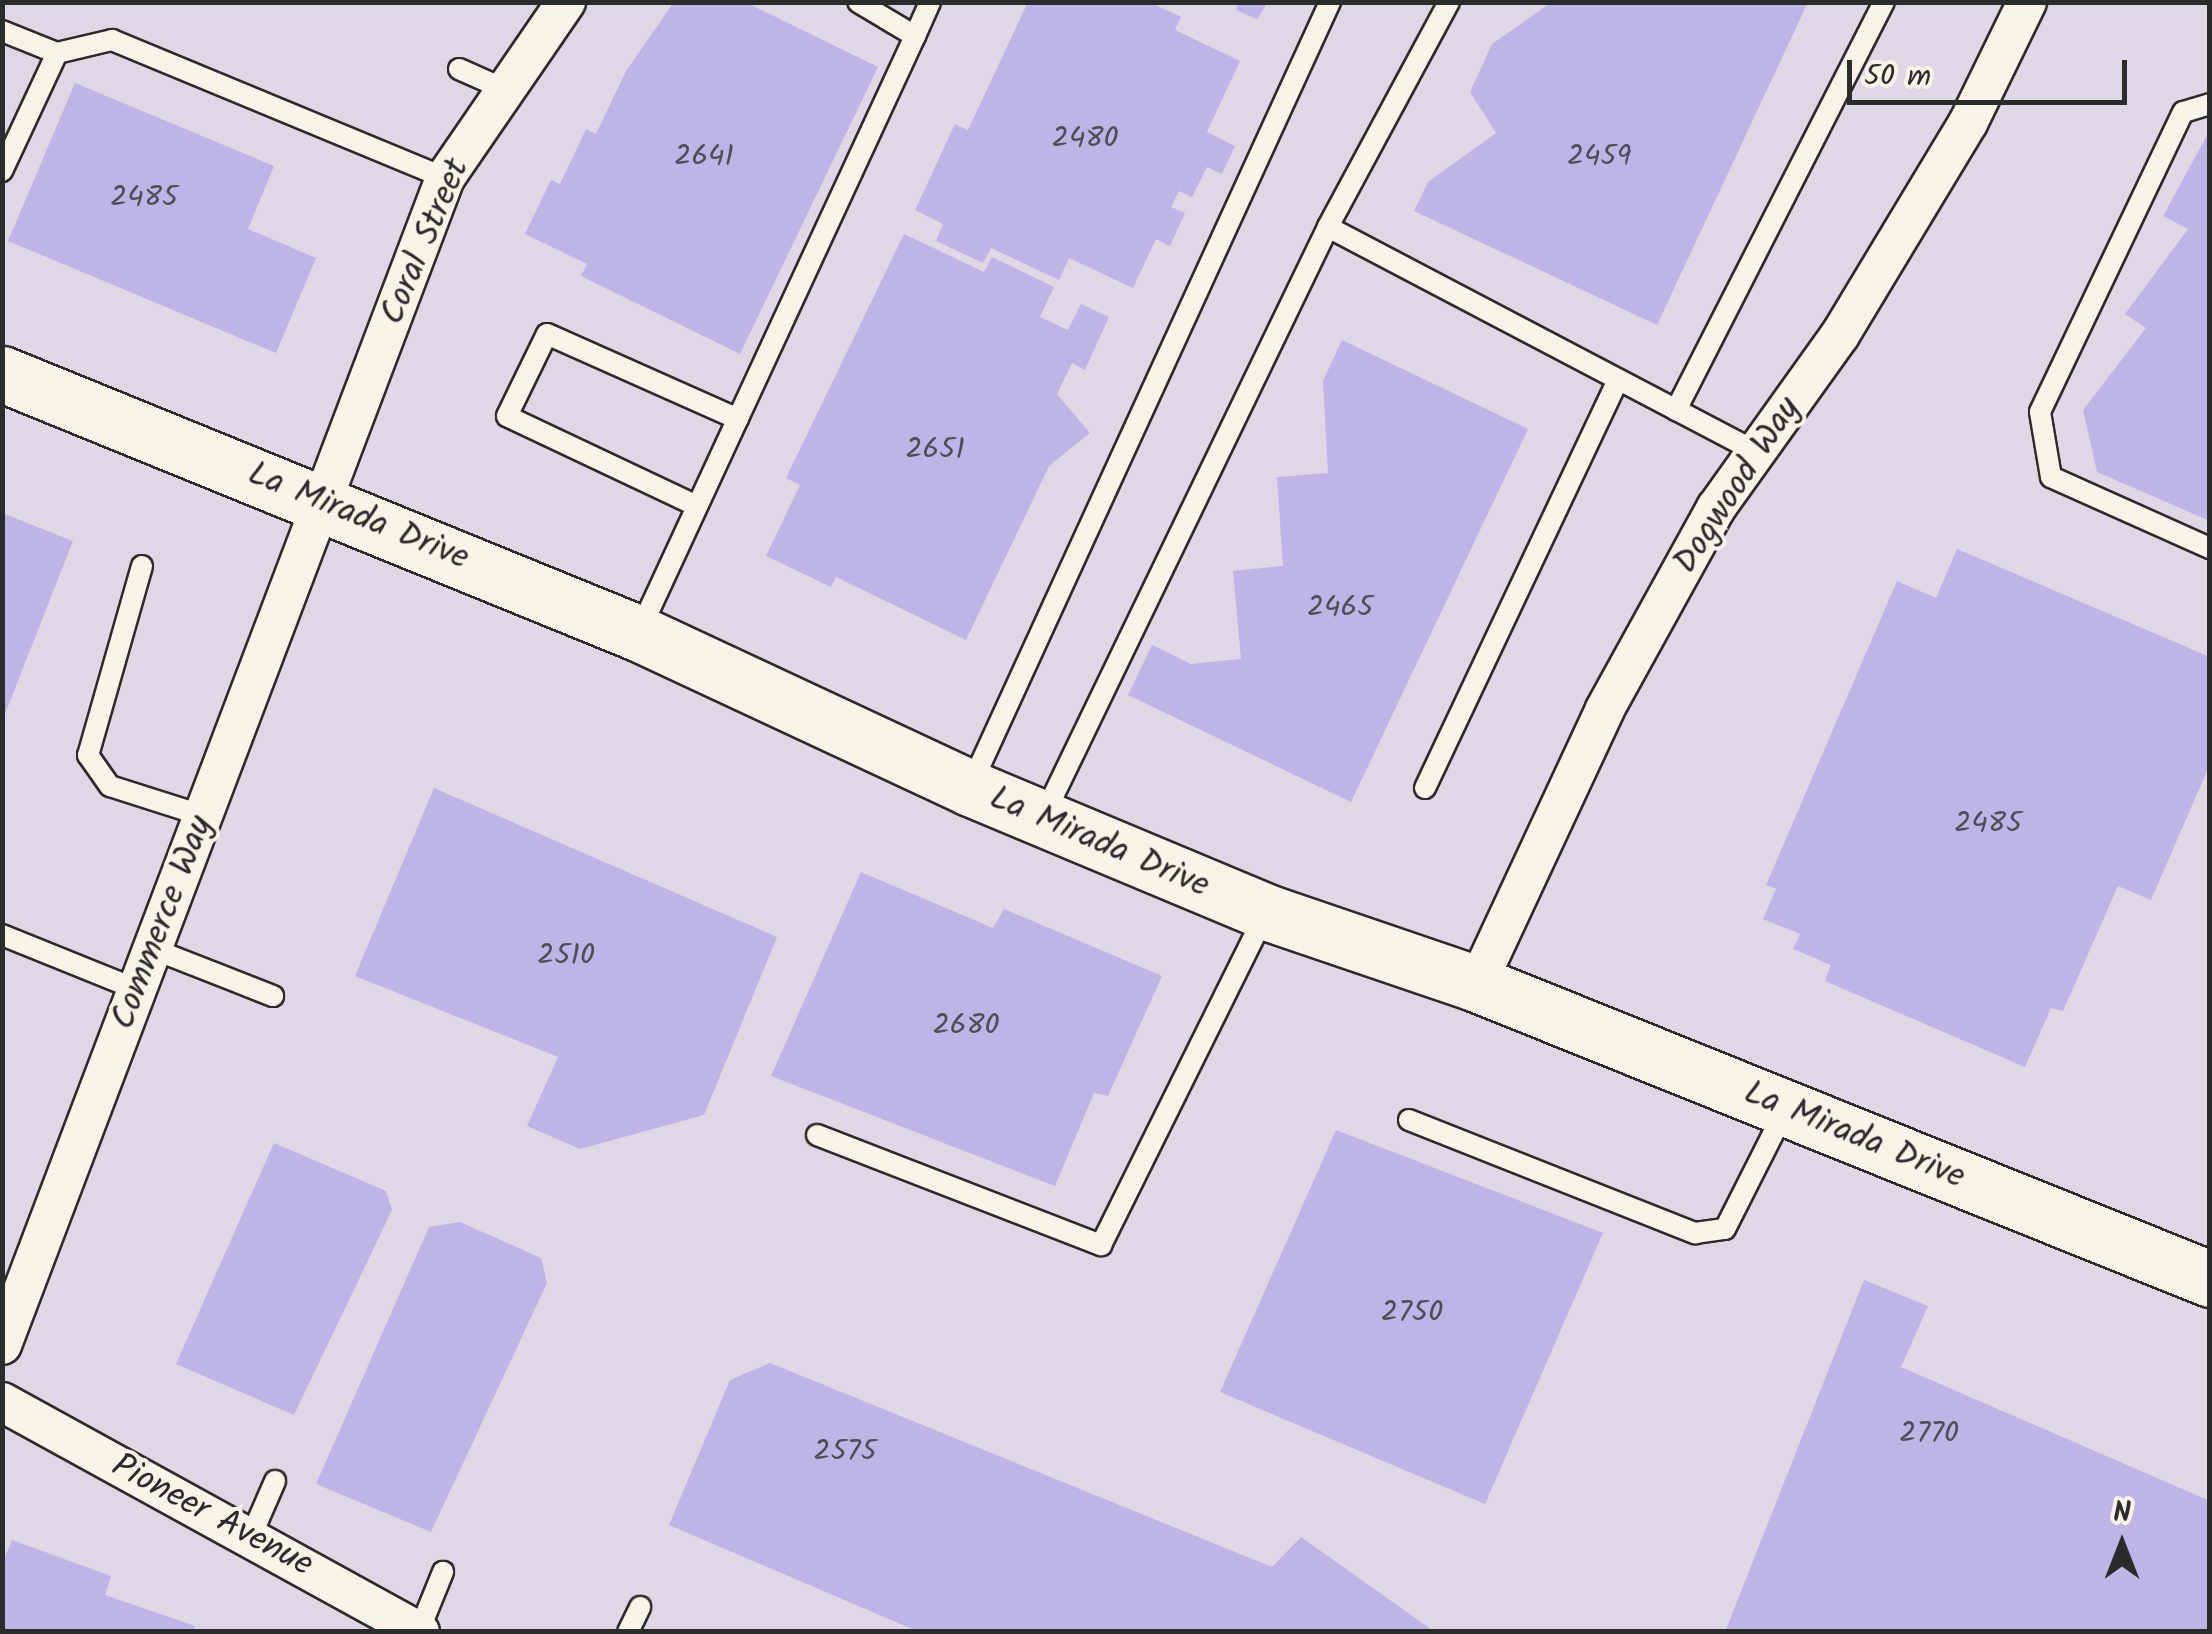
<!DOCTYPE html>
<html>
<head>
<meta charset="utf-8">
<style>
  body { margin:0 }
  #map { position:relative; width:2212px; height:1634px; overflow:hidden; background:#ece6e7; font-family:Kalam,sans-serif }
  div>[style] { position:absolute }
  .built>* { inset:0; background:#ded7e6 }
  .building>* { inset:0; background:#beb4e5 }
  .roads { filter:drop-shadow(2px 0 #2b2b2b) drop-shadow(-2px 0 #2b2b2b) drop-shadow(0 2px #2b2b2b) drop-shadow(0 -2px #2b2b2b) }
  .service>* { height:20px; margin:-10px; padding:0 10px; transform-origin:10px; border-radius:10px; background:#f7f3e8 }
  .minor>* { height:38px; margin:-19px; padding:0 19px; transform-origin:19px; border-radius:19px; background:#f7f3e8 }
  .secondary>* { height:55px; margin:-27.5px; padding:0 27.5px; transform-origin:27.5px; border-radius:27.5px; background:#f7f3e8 }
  span { translate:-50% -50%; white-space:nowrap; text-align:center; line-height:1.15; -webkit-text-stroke:8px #f7f3e8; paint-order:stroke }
  .number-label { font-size:30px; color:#504d5a }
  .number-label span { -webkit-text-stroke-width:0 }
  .street-label { font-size:35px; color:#2b2b2b }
  .frame { position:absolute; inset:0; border:5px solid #2b2b2b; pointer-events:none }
  .north { position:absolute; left:2072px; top:1494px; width:100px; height:100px; -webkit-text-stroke:8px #f7f3e8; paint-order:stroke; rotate:0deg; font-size:28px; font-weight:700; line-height:40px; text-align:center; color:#2b2b2b }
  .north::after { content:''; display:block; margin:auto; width:35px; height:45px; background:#2b2b2b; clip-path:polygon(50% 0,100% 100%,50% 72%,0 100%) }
  .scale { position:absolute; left:1847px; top:60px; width:280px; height:45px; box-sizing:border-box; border:5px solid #2b2b2b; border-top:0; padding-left:12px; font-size:30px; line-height:35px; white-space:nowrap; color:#2b2b2b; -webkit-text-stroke:8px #f7f3e8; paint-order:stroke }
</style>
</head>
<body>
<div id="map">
  <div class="built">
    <div style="clip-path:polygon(3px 3px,2209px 3px,2209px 1631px,3px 1632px)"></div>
  </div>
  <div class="building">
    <div style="clip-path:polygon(674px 2px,745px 2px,878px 67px,740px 354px,581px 276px,587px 264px,525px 234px,551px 180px,560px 184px,586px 129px,596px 134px,626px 71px)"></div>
    <div style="clip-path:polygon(1028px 2px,1149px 2px,1181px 17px,1175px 30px,1240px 61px,1207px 132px,1235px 146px,1222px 174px,1207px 167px,1192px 197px,1179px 191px,1171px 207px,1185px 213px,1170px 246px,1156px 239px,1133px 288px,1069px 258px,1059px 280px,991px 248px,983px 263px,936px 241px,943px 224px,915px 210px,955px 124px,968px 130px)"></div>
    <div style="clip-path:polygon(1239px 2px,1268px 2px,1257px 19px,1236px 10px)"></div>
    <div style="clip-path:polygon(1552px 2px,1808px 2px,1657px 325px,1414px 211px,1428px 182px,1496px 133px,1470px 92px,1492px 44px)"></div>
    <div style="clip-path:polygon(75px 83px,274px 166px,248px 229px,316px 258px,276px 353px,8px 241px)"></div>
    <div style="clip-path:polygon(2210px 130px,2210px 521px,2097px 472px,2083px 410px,2146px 328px,2125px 314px,2188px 229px,2163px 216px)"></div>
    <div style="clip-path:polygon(904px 234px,984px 272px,992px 257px,1054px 287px,1040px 317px,1068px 330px,1081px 304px,1109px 317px,1085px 370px,1072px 363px,1057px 394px,1090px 433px,1049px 466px,966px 640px,836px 577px,831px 587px,766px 556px,800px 485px,786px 478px)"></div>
    <div style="clip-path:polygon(1342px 340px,1528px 429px,1351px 802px,1128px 695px,1152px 645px,1191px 664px,1241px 659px,1233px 571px,1283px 566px,1277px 477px,1328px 473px,1323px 381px)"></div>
    <div style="clip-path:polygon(2px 513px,73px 541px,3px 719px,2px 719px)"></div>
    <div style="clip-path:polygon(1957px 549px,2210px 657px,2210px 764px,2151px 900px,2118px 886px,2063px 1011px,2051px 1008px,2025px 1067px,1825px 981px,1831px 965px,1793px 949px,1800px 934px,1763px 919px,1776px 889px,1766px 885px,1897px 581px,1936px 598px)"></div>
    <div style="clip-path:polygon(434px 788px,777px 937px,704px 1115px,580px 1149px,527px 1126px,558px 1057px,355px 976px)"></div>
    <div style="clip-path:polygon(861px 872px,993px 928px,1004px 909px,1162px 976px,1108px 1096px,1094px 1093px,1055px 1186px,771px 1076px)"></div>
    <div style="clip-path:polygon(1336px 1130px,1603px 1233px,1485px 1504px,1220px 1392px)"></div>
    <div style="clip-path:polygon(274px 1143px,386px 1191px,392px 1210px,294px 1415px,176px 1364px)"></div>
    <div style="clip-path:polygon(460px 1222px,541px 1258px,547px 1283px,431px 1532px,316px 1484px,429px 1227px)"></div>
    <div style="clip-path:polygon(1864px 1280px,1928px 1306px,1901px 1367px,2210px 1501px,2210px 1632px,1725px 1632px)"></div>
    <div style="clip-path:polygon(770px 1363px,1272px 1567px,1301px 1537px,1435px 1632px,919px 1632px,669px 1525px,730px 1380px)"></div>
    <div style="clip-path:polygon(12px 1540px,111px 1576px,105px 1595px,195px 1626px,193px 1632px,2px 1632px,2px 1564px)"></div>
  </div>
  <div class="roads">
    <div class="service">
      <div style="left:1449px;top:2px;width:255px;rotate:118.3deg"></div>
      <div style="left:1328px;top:227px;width:484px;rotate:27.7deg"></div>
      <div style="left:2px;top:31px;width:59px;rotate:21.8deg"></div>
      <div style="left:915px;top:36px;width:37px;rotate:-66deg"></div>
      <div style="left:459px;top:69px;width:49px;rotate:24deg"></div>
      <div style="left:2210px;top:104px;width:28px;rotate:163deg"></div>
      <div style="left:2183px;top:112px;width:332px;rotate:115.5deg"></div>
      <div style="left:2040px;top:412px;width:66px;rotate:80.4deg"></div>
      <div style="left:2051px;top:477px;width:174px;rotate:24.1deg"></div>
      <div style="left:2px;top:171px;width:130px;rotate:-65deg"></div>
      <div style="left:57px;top:53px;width:57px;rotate:-13.3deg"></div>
      <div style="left:112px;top:40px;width:360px;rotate:22.5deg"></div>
      <div style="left:1676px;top:410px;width:458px;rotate:-63deg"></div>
      <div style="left:697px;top:506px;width:210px;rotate:-154.7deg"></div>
      <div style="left:507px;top:416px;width:91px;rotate:-64deg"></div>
      <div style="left:547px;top:334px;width:209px;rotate:24deg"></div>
      <div style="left:142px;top:566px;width:197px;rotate:105.9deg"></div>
      <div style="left:88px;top:755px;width:38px;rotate:55deg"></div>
      <div style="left:110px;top:786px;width:99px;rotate:17.7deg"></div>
      <div style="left:639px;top:632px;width:657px;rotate:-65.15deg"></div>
      <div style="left:915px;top:36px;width:66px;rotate:-149.2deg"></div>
      <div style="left:970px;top:787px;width:864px;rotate:-65.36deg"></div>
      <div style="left:1425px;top:788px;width:450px;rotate:-64.7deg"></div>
      <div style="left:1044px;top:815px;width:653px;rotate:-64.22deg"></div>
      <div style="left:2px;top:935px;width:147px;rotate:22deg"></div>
      <div style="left:153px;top:949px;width:129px;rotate:21.4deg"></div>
      <div style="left:1409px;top:1120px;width:308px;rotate:21.6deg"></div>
      <div style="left:1695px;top:1233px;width:30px;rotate:-8deg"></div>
      <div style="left:1725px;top:1229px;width:133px;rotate:-63.2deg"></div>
      <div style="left:817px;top:1135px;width:305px;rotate:21.2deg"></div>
      <div style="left:1101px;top:1245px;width:369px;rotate:-63.6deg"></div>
      <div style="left:252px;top:1534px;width:58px;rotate:-66.5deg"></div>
      <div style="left:419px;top:1631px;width:64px;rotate:-67.9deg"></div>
      <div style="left:628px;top:1632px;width:28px;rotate:-64deg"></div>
    </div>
    <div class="minor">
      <div style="left:1477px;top:984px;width:303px;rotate:-65deg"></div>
      <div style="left:1605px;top:709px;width:230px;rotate:-61.1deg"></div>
      <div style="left:1716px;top:508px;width:213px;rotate:-54.4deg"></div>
      <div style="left:1840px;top:335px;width:248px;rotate:-58.9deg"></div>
      <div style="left:1968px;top:123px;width:135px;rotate:-64deg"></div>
      <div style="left:2px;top:1345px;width:1248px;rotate:-69.21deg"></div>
      <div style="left:445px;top:178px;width:214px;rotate:-55.5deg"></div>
      <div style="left:2px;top:1402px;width:477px;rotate:28.8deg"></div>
    </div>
    <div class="secondary">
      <div style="left:2px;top:374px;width:687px;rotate:22.16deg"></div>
      <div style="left:638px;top:633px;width:366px;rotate:25deg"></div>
      <div style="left:970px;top:788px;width:321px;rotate:22.7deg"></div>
      <div style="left:1266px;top:912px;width:223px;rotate:18.8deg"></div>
      <div style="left:1477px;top:984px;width:790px;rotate:21.92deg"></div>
    </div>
  </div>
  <div class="number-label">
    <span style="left:1085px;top:139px">2480</span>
    <span style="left:704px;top:157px">2641</span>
    <span style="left:1599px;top:157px">2459</span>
    <span style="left:144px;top:198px">2485</span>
    <span style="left:935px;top:450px">2651</span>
    <span style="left:1340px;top:608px">2465</span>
    <span style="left:1988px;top:824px">2485</span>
    <span style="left:566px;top:956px">2510</span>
    <span style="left:966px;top:1026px">2680</span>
    <span style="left:1412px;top:1313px">2750</span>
    <span style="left:1929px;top:1434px">2770</span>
    <span style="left:845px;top:1452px">2575</span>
  </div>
  <div class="street-label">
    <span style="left:426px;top:242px;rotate:-67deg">Coral Street</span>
    <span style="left:1738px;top:486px;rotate:-57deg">Dogwood Way</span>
    <span style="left:358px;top:517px;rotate:22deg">La Mirada Drive</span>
    <span style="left:1099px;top:843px;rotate:23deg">La Mirada Drive</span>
    <span style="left:163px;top:923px;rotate:-69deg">Commerce Way</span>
    <span style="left:1854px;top:1136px;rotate:22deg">La Mirada Drive</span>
    <span style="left:212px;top:1516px;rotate:28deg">Pioneer Avenue</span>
  </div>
  <div class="frame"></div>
  <div class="north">N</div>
  <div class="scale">50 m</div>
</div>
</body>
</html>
